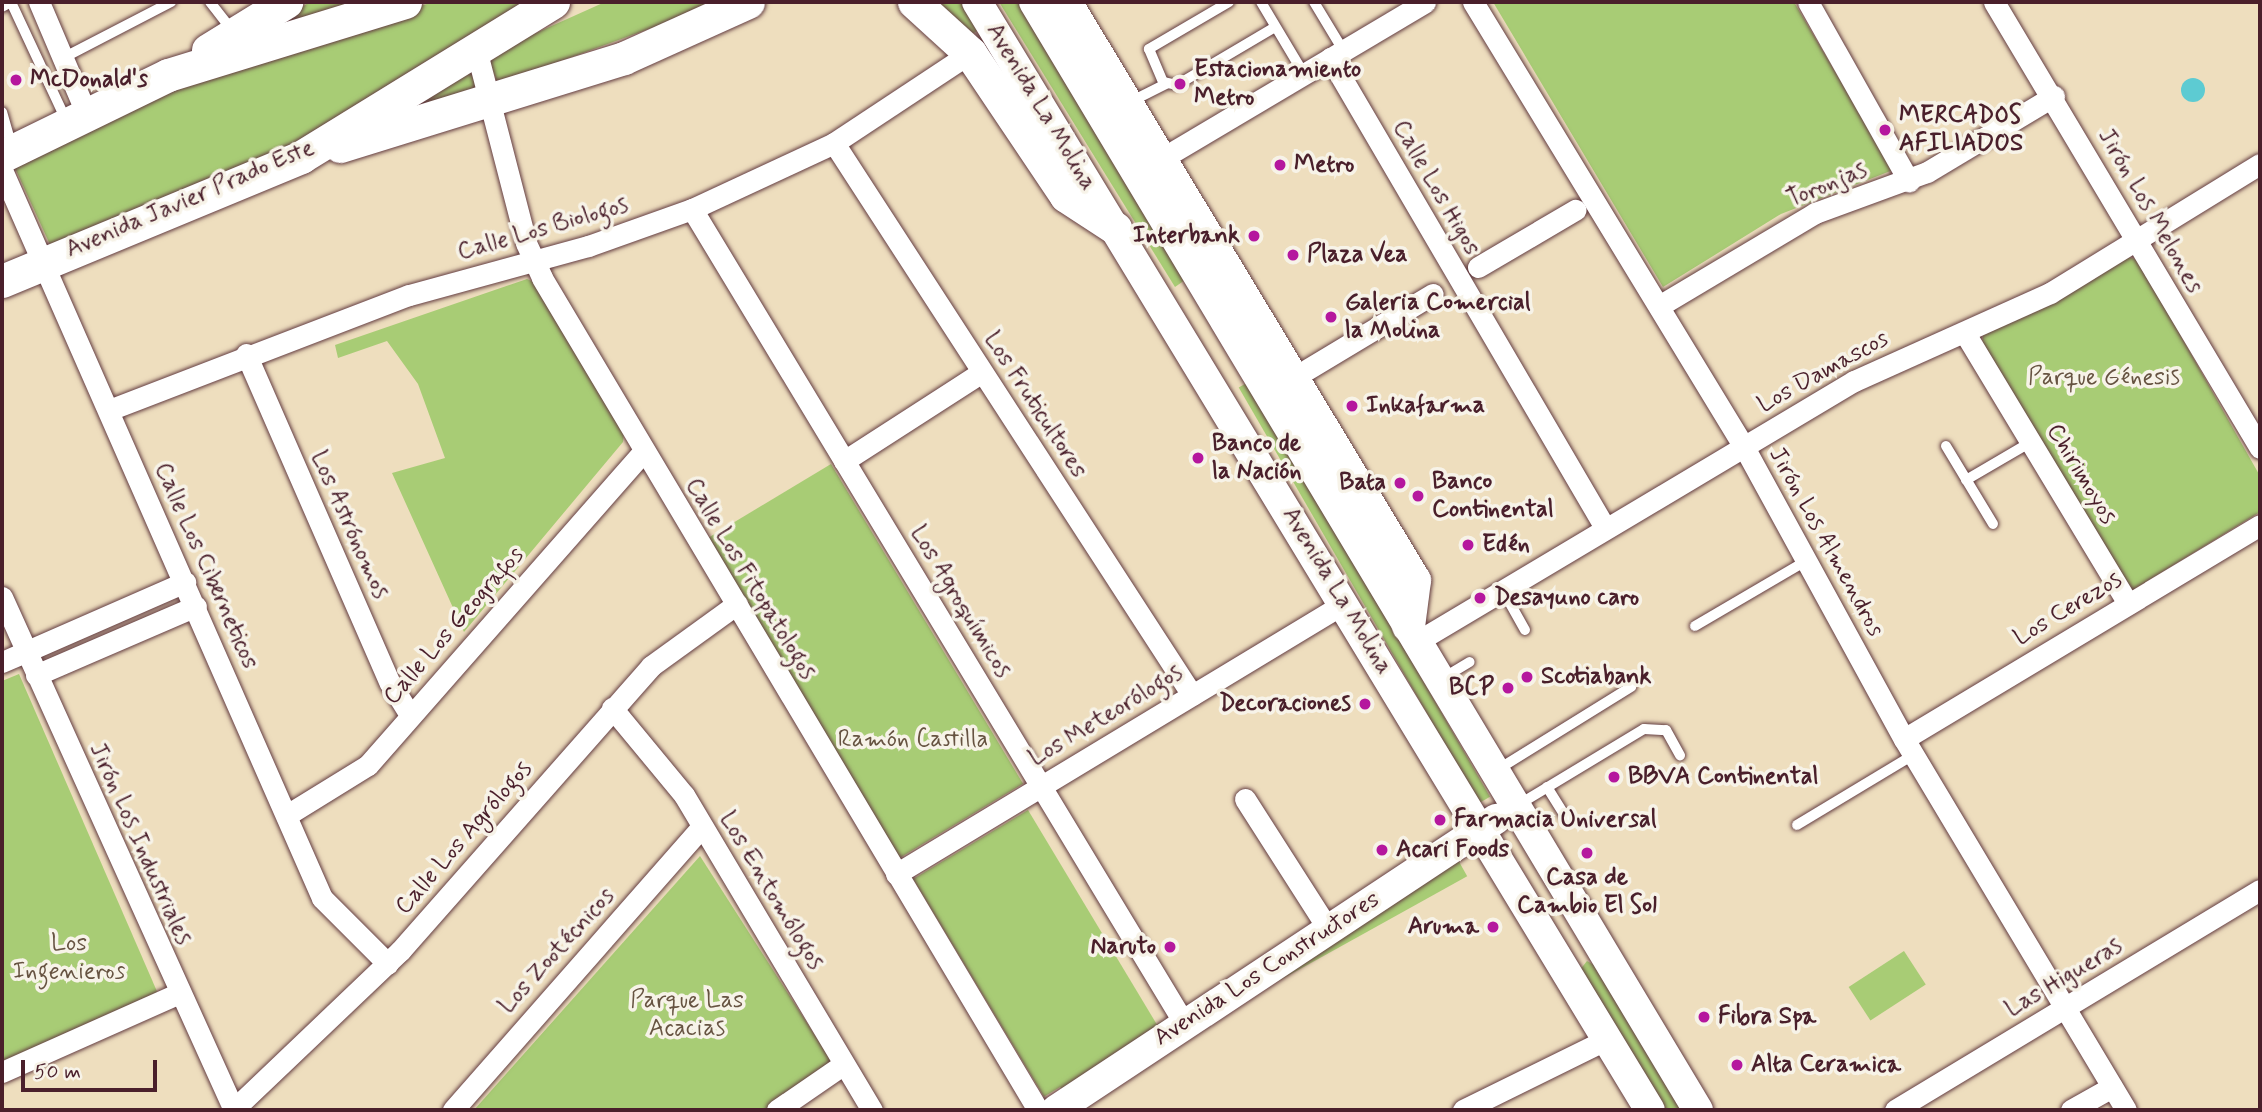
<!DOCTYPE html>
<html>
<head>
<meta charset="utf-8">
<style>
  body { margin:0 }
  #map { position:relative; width:2262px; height:1112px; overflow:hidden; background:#eedebe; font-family:Mynerve,sans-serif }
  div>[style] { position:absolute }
  .green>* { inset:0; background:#a8cc75; transform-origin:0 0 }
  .water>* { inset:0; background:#5dcbd2 }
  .round { border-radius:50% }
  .roads { filter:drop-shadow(0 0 2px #633c41) drop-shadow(0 0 2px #633c41) }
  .lane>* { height:10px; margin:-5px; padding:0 5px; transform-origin:5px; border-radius:5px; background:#fff }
  .street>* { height:21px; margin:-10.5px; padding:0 10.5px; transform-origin:10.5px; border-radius:10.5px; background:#fff }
  .secondary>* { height:30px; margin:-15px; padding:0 15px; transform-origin:15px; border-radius:15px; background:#fff }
  .primary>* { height:33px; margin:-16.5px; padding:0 16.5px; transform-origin:16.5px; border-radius:16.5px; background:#fff }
  .dots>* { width:19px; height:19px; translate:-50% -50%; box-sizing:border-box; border:4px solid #f7f3e8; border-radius:50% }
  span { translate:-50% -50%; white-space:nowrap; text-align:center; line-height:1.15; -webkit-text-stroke:7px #f7f3e8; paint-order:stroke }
  .poi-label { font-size:24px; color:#4a1f2b; font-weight:700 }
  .left { translate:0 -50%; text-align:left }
  .right { translate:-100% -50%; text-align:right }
  .street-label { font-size:24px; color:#4a1f2b }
  .park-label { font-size:24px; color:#665341 }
  .frame { position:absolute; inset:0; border:4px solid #4a1f2b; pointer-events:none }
  .scale { position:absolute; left:21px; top:1060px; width:136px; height:32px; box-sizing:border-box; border:4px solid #4a1f2b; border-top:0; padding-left:9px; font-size:21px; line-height:24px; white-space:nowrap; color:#4a1f2b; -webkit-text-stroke:5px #f7f3e8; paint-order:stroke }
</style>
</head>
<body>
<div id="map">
  <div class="green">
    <div style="clip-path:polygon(310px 2px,384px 2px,246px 41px)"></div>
    <div style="clip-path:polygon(433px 2px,534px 2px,318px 137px,52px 249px,14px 166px,206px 75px)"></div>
    <div style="clip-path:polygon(605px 2px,723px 2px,498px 84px,487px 55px)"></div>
    <div style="clip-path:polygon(928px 2px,968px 2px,980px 29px,969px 36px)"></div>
    <div style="clip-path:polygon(999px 2px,1018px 2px,1185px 280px,1175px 287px)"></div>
    <div style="clip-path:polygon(1493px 2px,1794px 2px,1893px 170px,1781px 214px,1663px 287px)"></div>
    <div style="clip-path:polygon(470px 63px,485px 93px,409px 109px)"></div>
    <div style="clip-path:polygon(2125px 256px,2138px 260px,2260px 476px,2260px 512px,2131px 591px,1982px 346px,1983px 335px,2053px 302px)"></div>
    <div style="clip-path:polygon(527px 279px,538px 284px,624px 433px,623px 442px,464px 632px,392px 473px,445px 458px,418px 384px,387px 341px,338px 358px,335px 345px)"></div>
    <div style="left:1250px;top:381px;width:480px;height:13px;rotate:60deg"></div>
    <div style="left:831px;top:464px;width:373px;height:147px;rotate:59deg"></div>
    <div style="clip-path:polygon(19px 674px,159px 996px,2px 1064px,2px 681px)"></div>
    <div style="left:1028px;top:810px;width:254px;height:134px;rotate:59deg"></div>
    <div style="clip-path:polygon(700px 856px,832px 1062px,764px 1110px,474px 1110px)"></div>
    <div style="left:1457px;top:858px;width:21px;height:458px;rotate:61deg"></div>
    <div style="left:1904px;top:951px;width:40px;height:66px;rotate:57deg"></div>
    <div style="clip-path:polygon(1587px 961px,1594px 965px,1682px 1110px,1663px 1110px,1579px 971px)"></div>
  </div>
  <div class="water">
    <div class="round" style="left:2181px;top:78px;width:24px;height:24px"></div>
  </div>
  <div class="roads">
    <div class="lane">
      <div style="left:210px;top:2px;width:37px;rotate:52deg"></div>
      <div style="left:1229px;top:2px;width:93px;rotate:149.6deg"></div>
      <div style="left:1149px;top:49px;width:36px;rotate:67deg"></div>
      <div style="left:1163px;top:82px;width:14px;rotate:12deg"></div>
      <div style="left:1177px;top:85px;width:114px;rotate:-30.6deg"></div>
      <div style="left:1261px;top:2px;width:84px;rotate:59.2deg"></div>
      <div style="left:1314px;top:2px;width:56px;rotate:58.9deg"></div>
      <div style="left:2px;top:7px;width:10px;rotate:-29deg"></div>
      <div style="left:11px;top:2px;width:132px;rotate:65deg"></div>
      <div style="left:63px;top:58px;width:122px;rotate:-27.4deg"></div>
      <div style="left:1130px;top:102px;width:40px;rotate:-26.6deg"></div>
      <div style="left:2px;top:112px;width:35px;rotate:74deg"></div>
      <div style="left:1946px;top:446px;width:91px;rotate:58.9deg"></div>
      <div style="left:1966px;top:480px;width:75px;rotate:-30.3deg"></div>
      <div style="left:1502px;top:589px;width:47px;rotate:60.7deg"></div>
      <div style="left:1695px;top:626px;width:129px;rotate:-30.4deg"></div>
      <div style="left:1443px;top:678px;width:31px;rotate:-31deg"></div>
      <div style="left:1497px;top:770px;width:158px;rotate:-31.8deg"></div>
      <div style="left:1547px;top:787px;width:38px;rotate:58deg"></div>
      <div style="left:1518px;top:805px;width:147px;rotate:-31.1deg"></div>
      <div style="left:1644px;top:729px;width:22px;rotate:3deg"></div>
      <div style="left:1666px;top:730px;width:29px;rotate:61deg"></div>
      <div style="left:1797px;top:825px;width:135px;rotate:-31.1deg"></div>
    </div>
    <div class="street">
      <div style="left:39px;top:2px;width:123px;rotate:67deg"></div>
      <div style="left:1473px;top:2px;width:521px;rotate:58.66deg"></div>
      <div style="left:1744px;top:447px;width:333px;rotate:61.3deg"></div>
      <div style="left:1904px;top:739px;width:432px;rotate:59.1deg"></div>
      <div style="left:1808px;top:2px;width:206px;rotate:60.6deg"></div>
      <div style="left:1994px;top:2px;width:519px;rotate:59.19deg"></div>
      <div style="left:476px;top:49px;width:200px;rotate:75.5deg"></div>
      <div style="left:526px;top:243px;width:38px;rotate:65deg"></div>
      <div style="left:542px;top:278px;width:969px;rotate:59.2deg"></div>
      <div style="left:1330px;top:58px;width:542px;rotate:59.65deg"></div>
      <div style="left:834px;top:143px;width:658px;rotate:57.03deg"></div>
      <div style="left:1161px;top:159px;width:307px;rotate:-30.7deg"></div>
      <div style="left:2px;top:170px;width:795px;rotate:66.27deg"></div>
      <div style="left:322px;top:898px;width:93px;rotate:45deg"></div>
      <div style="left:692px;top:209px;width:951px;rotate:58.85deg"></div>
      <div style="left:1478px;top:267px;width:113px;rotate:-30.4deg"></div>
      <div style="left:1659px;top:306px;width:182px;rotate:-30.8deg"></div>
      <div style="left:1815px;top:213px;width:119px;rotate:-20.1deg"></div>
      <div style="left:1927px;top:172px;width:148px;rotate:-30.9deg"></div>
      <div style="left:1966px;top:335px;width:314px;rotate:58.9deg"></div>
      <div style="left:246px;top:354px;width:359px;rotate:66.4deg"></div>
      <div style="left:390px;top:683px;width:38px;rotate:58deg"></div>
      <div style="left:1293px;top:378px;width:163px;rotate:-31deg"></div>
      <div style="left:109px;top:410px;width:321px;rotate:-21deg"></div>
      <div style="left:409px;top:295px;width:186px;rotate:-15.3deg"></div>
      <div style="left:588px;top:246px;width:110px;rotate:-19.6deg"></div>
      <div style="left:692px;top:209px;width:157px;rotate:-24.9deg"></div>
      <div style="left:834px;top:143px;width:163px;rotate:-33.5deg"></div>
      <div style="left:844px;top:461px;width:164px;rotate:-32.8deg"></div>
      <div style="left:2px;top:597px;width:563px;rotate:65.67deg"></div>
      <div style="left:1418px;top:641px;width:508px;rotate:-30.81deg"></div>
      <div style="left:1854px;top:381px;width:215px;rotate:-24.2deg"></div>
      <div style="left:2050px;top:293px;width:246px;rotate:-31.6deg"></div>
      <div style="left:2px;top:662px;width:200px;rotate:-23.6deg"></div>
      <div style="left:36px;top:675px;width:174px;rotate:-23.3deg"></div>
      <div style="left:612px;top:708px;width:113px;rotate:50.4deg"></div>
      <div style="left:684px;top:795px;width:367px;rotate:59.2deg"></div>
      <div style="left:1904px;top:739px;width:415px;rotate:-31deg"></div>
      <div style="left:1245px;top:799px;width:154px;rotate:57.4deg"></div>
      <div style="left:287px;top:815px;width:95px;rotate:-31.7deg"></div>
      <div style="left:368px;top:765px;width:417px;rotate:-48.7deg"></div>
      <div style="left:896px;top:874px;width:522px;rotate:-31.13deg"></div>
      <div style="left:2px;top:1072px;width:192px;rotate:-24deg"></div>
      <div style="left:233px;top:1110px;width:231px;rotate:-43.6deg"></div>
      <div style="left:400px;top:951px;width:380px;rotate:-48.6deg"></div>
      <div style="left:651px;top:666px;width:106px;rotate:-35.8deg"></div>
      <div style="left:453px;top:1110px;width:377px;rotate:-48.7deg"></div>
      <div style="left:777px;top:1110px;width:81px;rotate:-34.5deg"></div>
      <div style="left:1463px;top:1110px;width:161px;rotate:-26.2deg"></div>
      <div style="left:1895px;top:1110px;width:426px;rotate:-31.1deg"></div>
      <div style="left:2071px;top:1110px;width:47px;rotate:-29.3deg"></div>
    </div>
    <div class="secondary">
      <div style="left:977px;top:2px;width:1296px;rotate:58.73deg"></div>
      <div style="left:1034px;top:2px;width:1292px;rotate:59.07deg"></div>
      <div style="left:1056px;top:1110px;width:528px;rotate:-33.48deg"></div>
    </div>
    <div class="primary">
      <div style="left:914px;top:2px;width:76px;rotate:42.3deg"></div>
      <div style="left:970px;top:53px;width:172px;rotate:56.1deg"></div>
      <div style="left:1066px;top:196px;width:59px;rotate:33.1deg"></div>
      <div style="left:1065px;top:2px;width:675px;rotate:58.88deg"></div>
      <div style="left:1414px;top:580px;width:46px;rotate:97.4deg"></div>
      <div style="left:208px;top:50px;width:92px;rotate:-31.6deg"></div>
      <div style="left:340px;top:146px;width:297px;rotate:-17.2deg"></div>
      <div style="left:624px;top:58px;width:136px;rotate:-24.3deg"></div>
      <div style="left:2px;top:156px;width:185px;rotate:-26deg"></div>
      <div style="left:168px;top:75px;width:248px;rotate:-17.1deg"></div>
      <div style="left:2px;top:281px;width:324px;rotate:-22.5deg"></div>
      <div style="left:301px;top:157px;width:296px;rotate:-31.6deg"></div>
    </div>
  </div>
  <div class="dots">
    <div style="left:16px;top:80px;background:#b5179e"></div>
    <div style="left:1180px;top:84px;background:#b5179e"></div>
    <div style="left:1885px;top:130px;background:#b5179e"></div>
    <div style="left:1280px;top:165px;background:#b5179e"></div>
    <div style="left:1254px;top:236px;background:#b5179e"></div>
    <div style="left:1293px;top:255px;background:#b5179e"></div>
    <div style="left:1331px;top:317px;background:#b5179e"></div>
    <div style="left:1352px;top:406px;background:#b5179e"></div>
    <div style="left:1198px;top:458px;background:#b5179e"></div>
    <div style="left:1400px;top:483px;background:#b5179e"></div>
    <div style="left:1418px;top:496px;background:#b5179e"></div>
    <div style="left:1468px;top:545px;background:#b5179e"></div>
    <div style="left:1480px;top:598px;background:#b5179e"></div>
    <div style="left:1527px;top:677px;background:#b5179e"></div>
    <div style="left:1508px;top:688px;background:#b5179e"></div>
    <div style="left:1365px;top:704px;background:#b5179e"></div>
    <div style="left:1614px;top:777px;background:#b5179e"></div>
    <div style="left:1440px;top:820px;background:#b5179e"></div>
    <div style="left:1382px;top:850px;background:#b5179e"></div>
    <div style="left:1587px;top:853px;background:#b5179e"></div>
    <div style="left:1493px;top:927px;background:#b5179e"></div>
    <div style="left:1170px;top:947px;background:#b5179e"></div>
    <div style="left:1704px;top:1017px;background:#b5179e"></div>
    <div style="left:1737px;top:1065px;background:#b5179e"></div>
  </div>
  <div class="poi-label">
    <span class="left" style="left:1194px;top:84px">Estacionamiento<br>Metro</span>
    <span class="left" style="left:30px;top:80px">McDonald's</span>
    <span class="left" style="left:1899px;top:130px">MERCADOS<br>AFILIADOS</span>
    <span class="left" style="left:1294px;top:165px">Metro</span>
    <span class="right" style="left:1240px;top:236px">Interbank</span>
    <span class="left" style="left:1307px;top:255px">Plaza Vea</span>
    <span class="left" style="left:1345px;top:317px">Galeria Comercial<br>la Molina</span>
    <span class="left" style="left:1366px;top:406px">Inkafarma</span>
    <span class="left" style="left:1212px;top:458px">Banco de<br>la Nación</span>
    <span class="left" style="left:1432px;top:496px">Banco<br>Continental</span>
    <span class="right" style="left:1386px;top:483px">Bata</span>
    <span class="left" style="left:1482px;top:545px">Edén</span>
    <span class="left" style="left:1494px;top:598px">Desayuno caro</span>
    <span class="left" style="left:1541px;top:677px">Scotiabank</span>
    <span class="right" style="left:1494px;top:688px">BCP</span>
    <span class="right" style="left:1351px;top:704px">Decoraciones</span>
    <span class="left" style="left:1628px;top:777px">BBVA Continental</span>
    <span class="left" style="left:1454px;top:820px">Farmacia Universal</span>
    <span class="left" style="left:1396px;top:850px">Acari Foods</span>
    <span style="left:1587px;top:892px">Casa de<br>Cambio El Sol</span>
    <span class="right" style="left:1479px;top:927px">Aruma</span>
    <span class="right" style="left:1156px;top:947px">Naruto</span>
    <span class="left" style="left:1718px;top:1017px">Fibra Spa</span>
    <span class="left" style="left:1751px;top:1065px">Alta Ceramica</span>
  </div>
  <div class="street-label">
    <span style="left:1041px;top:107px;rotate:59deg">Avenida La Molina</span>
    <span style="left:1827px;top:185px;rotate:-22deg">Toronjas</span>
    <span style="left:1436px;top:188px;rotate:60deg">Calle Los Higos</span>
    <span style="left:190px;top:199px;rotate:-23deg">Avenida Javier Prado Este</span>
    <span style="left:2150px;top:211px;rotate:60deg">Jirón Los Melones</span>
    <span style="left:543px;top:229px;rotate:-16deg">Calle Los Biologos</span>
    <span style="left:1823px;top:372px;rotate:-29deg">Los Damascos</span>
    <span style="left:1035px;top:405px;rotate:57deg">Los Fruticultores</span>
    <span style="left:2081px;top:474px;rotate:59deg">Chirimoyos</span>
    <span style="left:349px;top:525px;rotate:66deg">Los Astrónomos</span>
    <span style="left:1826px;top:542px;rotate:61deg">Jirón Los Almendros</span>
    <span style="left:206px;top:566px;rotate:66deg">Calle Los Ciberneticos</span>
    <span style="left:750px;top:579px;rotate:59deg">Calle Los Fitopatologos</span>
    <span style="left:1337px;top:591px;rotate:59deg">Avenida La Molina</span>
    <span style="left:960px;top:602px;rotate:59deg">Los Agroquímicos</span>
    <span style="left:2068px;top:609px;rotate:-31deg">Los Cerezos</span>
    <span style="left:454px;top:626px;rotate:-49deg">Calle Los Geografos</span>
    <span style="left:1106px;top:716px;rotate:-31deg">Los Meteorólogos</span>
    <span style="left:464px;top:838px;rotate:-49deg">Calle Los Agrólogos</span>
    <span style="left:140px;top:844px;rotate:66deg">Jirón Los Industriales</span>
    <span style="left:771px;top:891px;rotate:59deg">Los Entomólogos</span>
    <span style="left:557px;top:951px;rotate:-48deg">Los Zootécnicos</span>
    <span style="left:1267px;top:969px;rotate:-33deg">Avenida Los Constructores</span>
    <span style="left:2064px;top:978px;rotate:-31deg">Las Higueras</span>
  </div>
  <div class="park-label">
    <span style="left:2104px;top:378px">Parque Génesis</span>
    <span style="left:913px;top:740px">Ramón Castilla</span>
    <span style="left:69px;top:958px">Los<br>Ingenieros</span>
    <span style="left:687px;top:1015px">Parque Las<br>Acacias</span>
  </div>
  <div class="frame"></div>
  <div class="scale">50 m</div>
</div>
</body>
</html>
